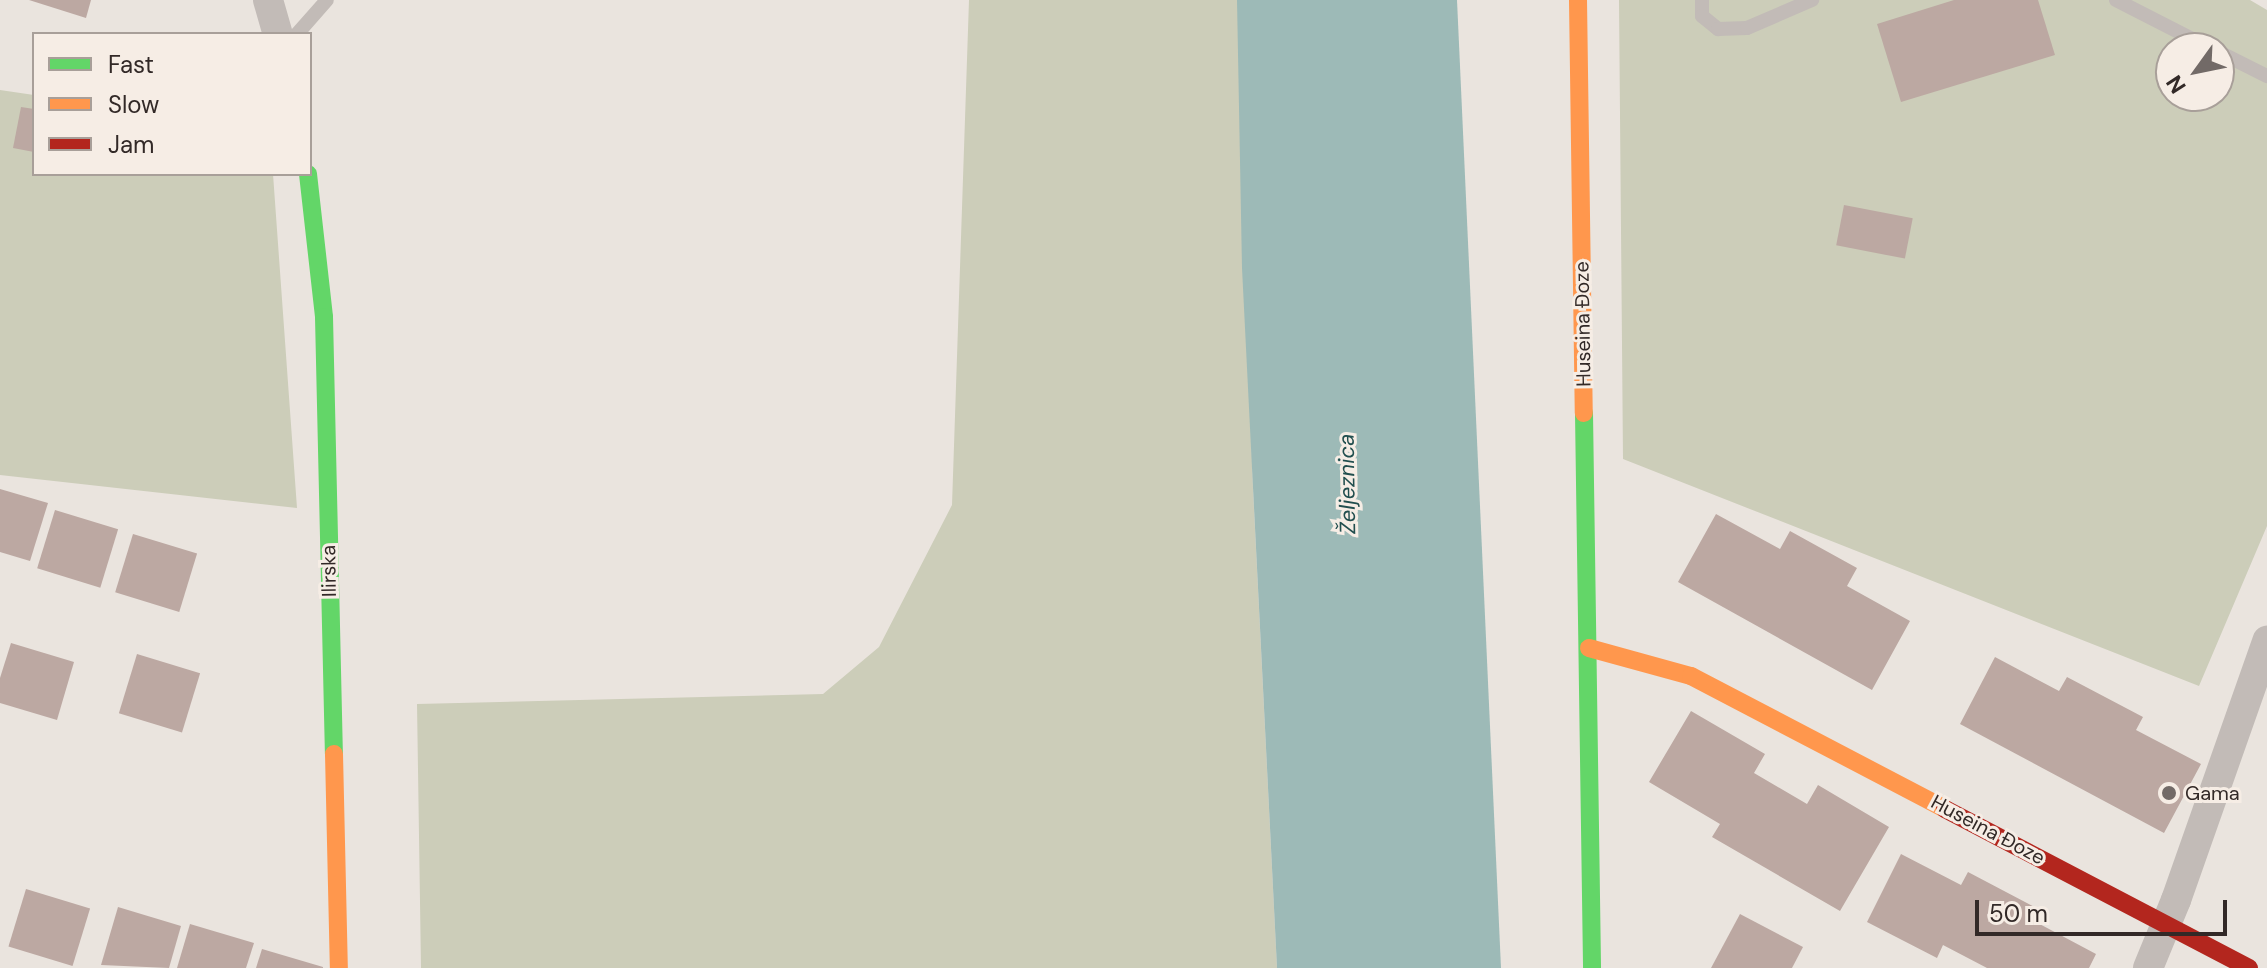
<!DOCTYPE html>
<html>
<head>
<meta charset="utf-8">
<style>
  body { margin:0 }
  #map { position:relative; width:2267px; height:968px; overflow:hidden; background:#eae4de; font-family:"DM Sans",sans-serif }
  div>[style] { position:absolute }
  .green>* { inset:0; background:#cccdb9 }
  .water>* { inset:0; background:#9dbab7 }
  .building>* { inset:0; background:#bca8a2; transform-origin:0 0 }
  .lane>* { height:14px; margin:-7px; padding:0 7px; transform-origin:7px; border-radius:7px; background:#c2bbb7 }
  .street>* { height:30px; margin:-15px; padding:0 15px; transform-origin:15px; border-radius:15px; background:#c2bbb7 }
  .fast>* { height:18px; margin:-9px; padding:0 9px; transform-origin:9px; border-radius:9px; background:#63d668 }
  .slow>* { height:18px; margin:-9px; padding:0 9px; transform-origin:9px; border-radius:9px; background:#ff974d }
  .jam>* { height:18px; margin:-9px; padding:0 9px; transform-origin:9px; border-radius:9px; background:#b3261e }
  .dots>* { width:22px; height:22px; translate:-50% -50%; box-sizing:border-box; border:4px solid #f6ede5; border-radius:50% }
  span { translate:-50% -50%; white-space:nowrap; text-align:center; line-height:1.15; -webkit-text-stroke:6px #f6ede5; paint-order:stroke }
  .street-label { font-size:20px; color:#322927 }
  .poi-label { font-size:20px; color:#322927 }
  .left { translate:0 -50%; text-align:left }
  .water-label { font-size:22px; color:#214e4e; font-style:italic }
  .legend { position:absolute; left:32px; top:32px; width:280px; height:144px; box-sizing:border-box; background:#f6ede5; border:2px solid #a89f99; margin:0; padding:10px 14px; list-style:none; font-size:24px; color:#322927 }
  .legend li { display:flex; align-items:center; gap:16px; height:40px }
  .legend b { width:40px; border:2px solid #a89f99 }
  .north { position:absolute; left:2155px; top:32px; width:80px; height:80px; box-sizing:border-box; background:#f6ede5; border:2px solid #a89f99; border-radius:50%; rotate:237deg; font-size:22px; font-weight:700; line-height:32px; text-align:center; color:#322927 }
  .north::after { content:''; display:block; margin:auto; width:28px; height:36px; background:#726a67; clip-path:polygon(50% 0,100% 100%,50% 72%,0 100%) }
  .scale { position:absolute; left:1975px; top:900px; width:252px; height:36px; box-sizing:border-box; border:4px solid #322927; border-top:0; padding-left:10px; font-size:24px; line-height:28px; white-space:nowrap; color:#322927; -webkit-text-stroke:6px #f6ede5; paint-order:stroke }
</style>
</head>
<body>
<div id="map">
  <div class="green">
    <div style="clip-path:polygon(969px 0,1238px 0,1253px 489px,1277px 968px,421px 968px,417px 704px,823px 694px,879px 647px,952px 505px)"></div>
    <div style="clip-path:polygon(evenodd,1619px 0,2250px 0,2267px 10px,2267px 526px,2199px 686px,1623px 459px,1619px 0,2171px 48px,2219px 48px,2219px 96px,2171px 96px,2171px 48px)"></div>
    <div style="clip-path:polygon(0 90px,34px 95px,34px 174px,273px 174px,297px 508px,0 475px)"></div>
  </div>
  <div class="water">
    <div style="clip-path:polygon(1237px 0,1457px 0,1501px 968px,1277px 968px,1242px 268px)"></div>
  </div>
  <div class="building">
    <div style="clip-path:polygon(29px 0,91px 0,86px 18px)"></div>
    <div style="clip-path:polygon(1954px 0,2038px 0,2055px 55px,1901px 102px,1877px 24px)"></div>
    <div style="clip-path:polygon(21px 107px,34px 109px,34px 152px,13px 148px)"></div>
    <div style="left:1844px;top:205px;width:70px;height:41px;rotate:11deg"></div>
    <div style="clip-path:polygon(0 489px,48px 503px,30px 561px,0 552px)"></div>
    <div style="left:55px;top:510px;width:66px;height:61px;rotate:17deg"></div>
    <div style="clip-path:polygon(1716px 514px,1780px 549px,1790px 531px,1857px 568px,1847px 586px,1910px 621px,1872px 690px,1678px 582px)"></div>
    <div style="left:133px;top:534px;width:67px;height:61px;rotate:17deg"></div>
    <div style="clip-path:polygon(11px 643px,74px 662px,57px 720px,0 703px,0 678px)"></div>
    <div style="left:137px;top:654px;width:66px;height:62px;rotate:17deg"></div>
    <div style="clip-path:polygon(1995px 657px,2059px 691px,2067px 677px,2143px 717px,2136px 730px,2201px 764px,2164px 833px,1960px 724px)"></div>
    <div style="clip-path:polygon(1691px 711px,1765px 754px,1754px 773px,1807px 804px,1818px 785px,1889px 827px,1840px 911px,1712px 837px,1720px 824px,1649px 782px)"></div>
    <div style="clip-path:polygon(1901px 854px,1961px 885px,1968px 872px,2040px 910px,2034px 921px,2096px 954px,2089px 968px,1987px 968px,1943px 945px,1937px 958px,1867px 922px)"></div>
    <div style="left:26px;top:889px;width:67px;height:60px;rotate:17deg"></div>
    <div style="clip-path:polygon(118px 907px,181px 926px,169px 968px,101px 965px)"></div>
    <div style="clip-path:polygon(1740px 914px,1803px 947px,1792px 968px,1711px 968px)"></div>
    <div style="clip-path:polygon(190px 924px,254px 943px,246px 968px,177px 968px)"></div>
    <div style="clip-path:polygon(262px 949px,323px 967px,323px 968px,256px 968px)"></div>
  </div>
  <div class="lane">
    <div style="left:1702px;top:0;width:16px;rotate:90deg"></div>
    <div style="left:1702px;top:16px;width:21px;rotate:39deg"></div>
    <div style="left:1718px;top:29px;width:29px;rotate:-2deg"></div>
    <div style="left:1747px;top:28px;width:71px;rotate:-23.3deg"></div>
    <div style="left:2116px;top:0;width:106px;rotate:27.1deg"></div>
    <div style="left:297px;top:34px;width:45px;rotate:-48.6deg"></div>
    <div style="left:2219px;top:52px;width:54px;rotate:26.6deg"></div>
  </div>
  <div class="street">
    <div style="left:268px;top:0;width:35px;rotate:74deg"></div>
    <div style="left:2148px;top:968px;width:74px;rotate:-67.6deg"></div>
    <div style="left:2176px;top:900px;width:275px;rotate:-70.6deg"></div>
  </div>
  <div class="fast">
    <div style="left:308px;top:174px;width:144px;rotate:83.6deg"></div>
    <div style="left:324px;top:317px;width:437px;rotate:88.7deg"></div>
    <div style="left:1584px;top:413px;width:555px;rotate:89.17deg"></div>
  </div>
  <div class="slow">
    <div style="left:1578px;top:0;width:413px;rotate:89.2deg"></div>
    <div style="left:1589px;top:648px;width:106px;rotate:15.4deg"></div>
    <div style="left:1691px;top:676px;width:287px;rotate:27.6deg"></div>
    <div style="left:334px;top:754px;width:214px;rotate:88.7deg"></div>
  </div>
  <div class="jam">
    <div style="left:1945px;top:809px;width:343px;rotate:27.6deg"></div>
  </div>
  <div class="dots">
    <div style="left:2169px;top:793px;background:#726a67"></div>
  </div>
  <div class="street-label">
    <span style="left:1583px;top:324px;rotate:-91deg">Huseina Đoze</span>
    <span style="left:329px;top:571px;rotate:-91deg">Ilirska</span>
    <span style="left:1988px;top:830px;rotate:28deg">Huseina Đoze</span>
  </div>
  <div class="poi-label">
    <span class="left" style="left:2185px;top:793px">Gama</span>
  </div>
  <div class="water-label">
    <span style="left:1347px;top:484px;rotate:-91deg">Željeznica</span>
  </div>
  <ul class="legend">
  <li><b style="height:10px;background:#63d668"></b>Fast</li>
  <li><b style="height:10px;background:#ff974d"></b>Slow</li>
  <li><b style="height:10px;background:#b3261e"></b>Jam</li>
  </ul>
  <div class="north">N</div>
  <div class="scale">50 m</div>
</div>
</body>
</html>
